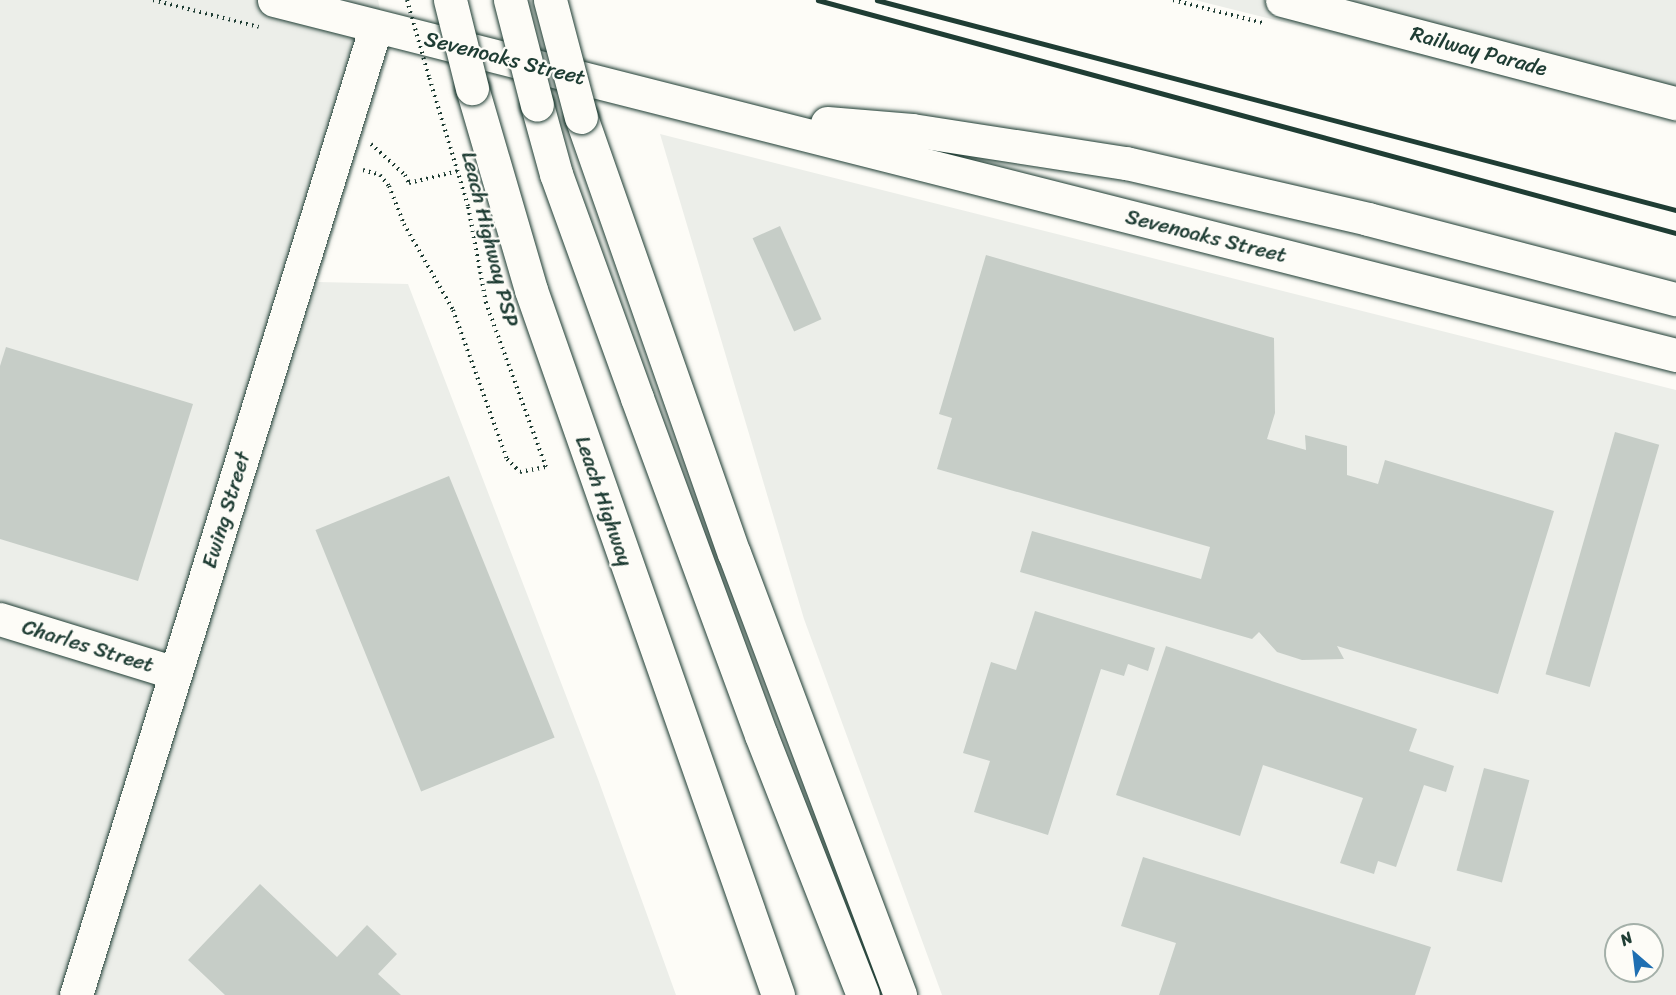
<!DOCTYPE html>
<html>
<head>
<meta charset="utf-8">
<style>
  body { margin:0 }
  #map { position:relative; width:1676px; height:995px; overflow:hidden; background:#fdfcf7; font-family:Sriracha,sans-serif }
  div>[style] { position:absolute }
  .built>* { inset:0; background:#eceee9 }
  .building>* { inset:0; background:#c6cdc7; transform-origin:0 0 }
  .path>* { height:4px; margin-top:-2px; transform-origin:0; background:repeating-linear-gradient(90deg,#1f3d34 0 1.5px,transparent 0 6px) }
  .roads { filter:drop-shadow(0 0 2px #1f3d34) drop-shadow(0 0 2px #1f3d34) }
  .minor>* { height:33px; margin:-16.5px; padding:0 16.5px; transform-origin:16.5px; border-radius:16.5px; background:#fdfcf7 }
  .major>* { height:33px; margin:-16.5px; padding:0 16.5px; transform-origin:16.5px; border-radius:16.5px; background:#fdfcf7 }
  .highway>* { height:33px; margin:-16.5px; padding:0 16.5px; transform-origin:16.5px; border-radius:16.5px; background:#fdfcf7 }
  .rail>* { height:4.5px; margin:-2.25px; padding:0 2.25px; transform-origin:2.25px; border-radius:2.25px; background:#1f3d34 }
  .path-bridge>* { height:4px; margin-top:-2px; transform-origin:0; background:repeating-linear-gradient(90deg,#1f3d34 0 1.5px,transparent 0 6px) }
  .bridges { filter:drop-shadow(0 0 2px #1f3d34) drop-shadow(0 0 2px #1f3d34) }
  .highway-bridge>* { height:33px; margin:-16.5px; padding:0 16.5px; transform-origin:16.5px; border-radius:16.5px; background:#fdfcf7 }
  span { translate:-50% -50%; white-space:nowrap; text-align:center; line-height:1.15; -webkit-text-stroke:4.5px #fdfcf7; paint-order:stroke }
  .street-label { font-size:21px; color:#1f3d34 }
  .north { position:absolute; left:1604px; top:923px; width:60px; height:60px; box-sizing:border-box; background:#fdfcf7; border:2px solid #a4b0a9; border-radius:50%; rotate:332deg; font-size:16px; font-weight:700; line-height:24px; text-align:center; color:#1f3d34 }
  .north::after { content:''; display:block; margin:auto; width:21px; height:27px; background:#1f6fb2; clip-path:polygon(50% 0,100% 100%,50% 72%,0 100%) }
</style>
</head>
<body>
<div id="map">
  <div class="built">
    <div style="clip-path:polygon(0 0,378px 0,389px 54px,318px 282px,408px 284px,598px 779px,676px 995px,0 995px)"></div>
    <div style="clip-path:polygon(1195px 0,1676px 0,1676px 120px)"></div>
    <div style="clip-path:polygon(evenodd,660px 134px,1676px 390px,1676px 995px,942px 995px,804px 619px,660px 134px,1616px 935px,1652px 935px,1652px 971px,1616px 971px,1616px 935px)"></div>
  </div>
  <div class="building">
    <div style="left:780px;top:226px;width:102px;height:30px;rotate:66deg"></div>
    <div style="clip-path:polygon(986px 255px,1274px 338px,1275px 413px,1267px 439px,1306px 450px,1305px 435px,1347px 446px,1347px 475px,1378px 484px,1385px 460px,1554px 511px,1498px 694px,1337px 646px,1344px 659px,1302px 660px,1277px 652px,1259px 632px,1252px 639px,1020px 572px,1032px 531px,1201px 579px,1210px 547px,937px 469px,952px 418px,939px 414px)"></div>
    <div style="clip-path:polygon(6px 347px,193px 404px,138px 581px,0 539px,0 366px)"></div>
    <div style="left:1615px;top:432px;width:46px;height:252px;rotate:16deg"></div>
    <div style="left:449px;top:476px;width:282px;height:144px;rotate:68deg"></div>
    <div style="clip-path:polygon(1035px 611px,1155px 648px,1148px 671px,1128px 664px,1124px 676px,1101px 669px,1048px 835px,974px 812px,990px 761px,963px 753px,991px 662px,1016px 670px)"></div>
    <div style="clip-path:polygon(1166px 646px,1417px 729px,1409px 751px,1454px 766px,1446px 792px,1424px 785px,1396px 867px,1378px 861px,1374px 874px,1340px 863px,1363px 798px,1263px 765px,1240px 836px,1116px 795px)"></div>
    <div style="left:1484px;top:768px;width:47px;height:106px;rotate:15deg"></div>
    <div style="clip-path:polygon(1143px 857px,1431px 947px,1415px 995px,1159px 995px,1176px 943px,1121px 926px)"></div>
    <div style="clip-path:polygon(260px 884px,337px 957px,367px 925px,397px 954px,378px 974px,401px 995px,225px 995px,188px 960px)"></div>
  </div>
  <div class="path">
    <div style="left:153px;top:0;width:109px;rotate:14.3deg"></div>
    <div style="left:1173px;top:0;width:93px;rotate:14.3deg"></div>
    <div style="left:371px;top:144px;width:46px;rotate:42.4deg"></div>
    <div style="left:405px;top:175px;width:9px;rotate:63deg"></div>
    <div style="left:409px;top:183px;width:50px;rotate:-13.8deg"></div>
    <div style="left:363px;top:170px;width:18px;rotate:16deg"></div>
    <div style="left:380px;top:175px;width:14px;rotate:51deg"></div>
    <div style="left:389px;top:186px;width:41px;rotate:68.5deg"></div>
    <div style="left:404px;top:224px;width:99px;rotate:60.3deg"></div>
    <div style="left:453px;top:310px;width:158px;rotate:70.1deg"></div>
    <div style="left:507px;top:459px;width:18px;rotate:45deg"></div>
    <div style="left:520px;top:472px;width:26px;rotate:-11deg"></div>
    <div style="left:546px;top:467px;width:175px;rotate:-110.1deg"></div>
    <div style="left:486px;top:303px;width:99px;rotate:-100.5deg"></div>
    <div style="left:468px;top:206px;width:135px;rotate:-106.8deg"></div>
  </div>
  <div class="roads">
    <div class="minor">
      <div style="left:1282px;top:0;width:407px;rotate:14.7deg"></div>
      <div style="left:0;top:619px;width:183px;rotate:17.1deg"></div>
      <div style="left:76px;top:995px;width:1014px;rotate:-72.8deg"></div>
    </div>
    <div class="major">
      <div style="left:274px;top:0;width:1446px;rotate:14.21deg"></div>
      <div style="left:827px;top:123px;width:85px;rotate:4.7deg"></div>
      <div style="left:912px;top:130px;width:217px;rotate:8.8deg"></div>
      <div style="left:1126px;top:163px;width:248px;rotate:13deg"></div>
      <div style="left:1368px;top:219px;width:318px;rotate:14.6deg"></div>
    </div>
    <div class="highway">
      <div style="left:472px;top:88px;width:210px;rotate:73.7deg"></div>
      <div style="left:531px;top:290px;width:747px;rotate:70.69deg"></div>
      <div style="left:537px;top:105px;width:72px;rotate:74.6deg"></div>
      <div style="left:556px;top:174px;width:238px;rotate:70.1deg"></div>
      <div style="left:637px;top:398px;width:359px;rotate:69.8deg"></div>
      <div style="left:761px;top:735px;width:279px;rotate:68.6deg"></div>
      <div style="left:581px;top:117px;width:462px;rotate:70.7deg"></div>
      <div style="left:734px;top:553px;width:472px;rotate:69.4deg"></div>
    </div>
  </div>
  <div class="rail">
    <div style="left:818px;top:0;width:889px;rotate:15.19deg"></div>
    <div style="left:877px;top:0;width:826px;rotate:14.73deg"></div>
  </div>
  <div class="path-bridge">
    <div style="left:407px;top:0;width:80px;rotate:74.1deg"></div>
  </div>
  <div class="bridges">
    <div class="highway-bridge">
      <div style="left:450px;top:0;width:91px;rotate:76deg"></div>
      <div style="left:510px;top:0;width:108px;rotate:75.6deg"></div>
      <div style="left:550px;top:0;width:121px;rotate:75.2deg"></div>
    </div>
  </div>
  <div class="street-label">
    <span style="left:1479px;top:51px;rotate:15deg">Railway Parade</span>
    <span style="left:505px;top:58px;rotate:14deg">Sevenoaks Street</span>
    <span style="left:1206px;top:236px;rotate:14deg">Sevenoaks Street</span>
    <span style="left:490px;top:239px;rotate:76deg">Leach Highway PSP</span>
    <span style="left:604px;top:501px;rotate:71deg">Leach Highway</span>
    <span style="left:226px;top:510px;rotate:-73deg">Ewing Street</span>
    <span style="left:88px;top:646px;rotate:17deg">Charles Street</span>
  </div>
  <div class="north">N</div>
</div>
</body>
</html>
